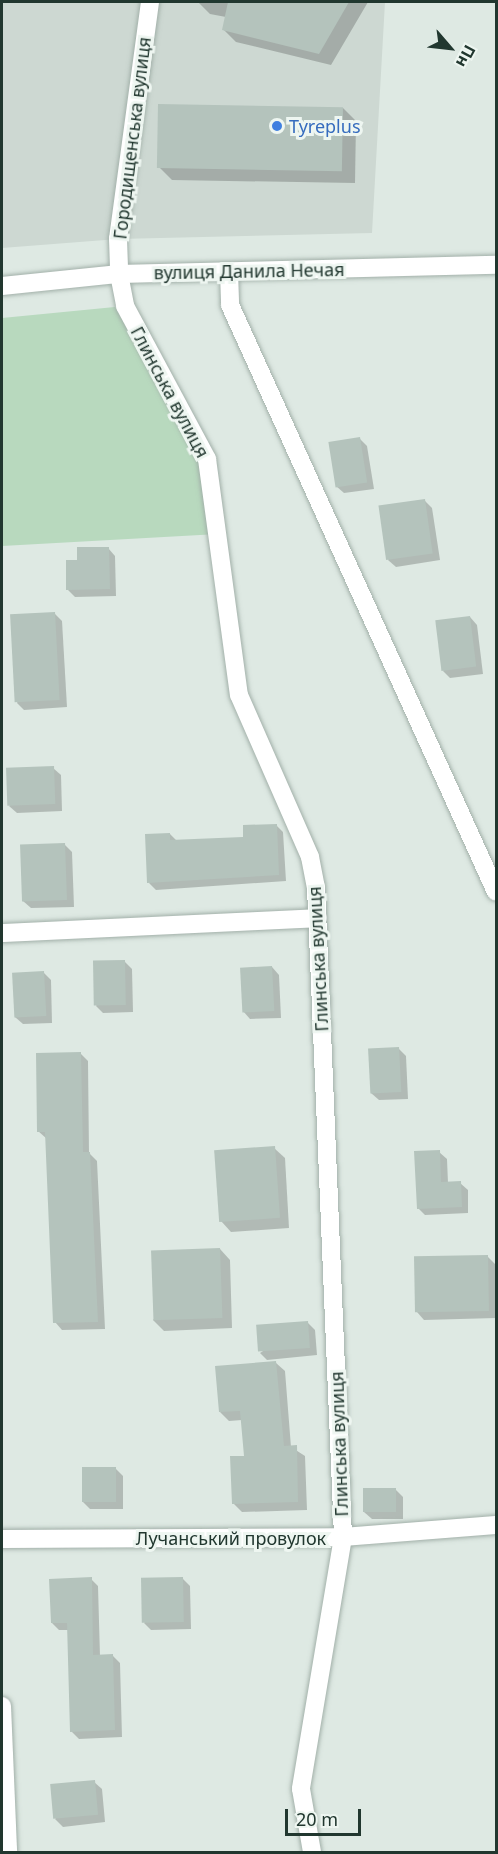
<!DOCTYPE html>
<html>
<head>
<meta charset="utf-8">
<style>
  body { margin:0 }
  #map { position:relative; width:498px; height:1854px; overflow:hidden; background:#dee9e3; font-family:"Noto Sans",sans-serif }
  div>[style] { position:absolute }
  .built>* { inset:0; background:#cdd8d2 }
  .green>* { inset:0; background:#b8d9be }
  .shadow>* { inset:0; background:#0003 }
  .building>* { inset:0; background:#b4c3bc; transform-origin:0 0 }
  .roads { filter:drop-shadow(0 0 2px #a2b0a9) drop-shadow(0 0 2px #a2b0a9) }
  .street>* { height:18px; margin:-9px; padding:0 9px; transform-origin:9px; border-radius:9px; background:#fff }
  .secondary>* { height:18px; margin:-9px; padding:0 9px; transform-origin:9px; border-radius:9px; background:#fff }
  .dots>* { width:16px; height:16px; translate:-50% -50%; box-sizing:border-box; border:3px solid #eef6f1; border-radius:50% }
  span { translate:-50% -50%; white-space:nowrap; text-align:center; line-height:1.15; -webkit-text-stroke:6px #eef6f1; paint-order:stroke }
  .shop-label { font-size:18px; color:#366cbe }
  .left { translate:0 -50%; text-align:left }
  .street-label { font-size:18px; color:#21372f }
  .frame { position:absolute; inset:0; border:3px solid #21372f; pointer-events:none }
  .north { position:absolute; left:420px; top:18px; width:60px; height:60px; -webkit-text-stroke:4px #eef6f1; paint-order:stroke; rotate:118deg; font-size:16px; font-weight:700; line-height:24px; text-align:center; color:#21372f }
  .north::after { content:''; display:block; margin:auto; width:21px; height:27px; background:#21372f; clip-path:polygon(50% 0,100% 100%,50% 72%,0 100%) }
  .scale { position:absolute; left:285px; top:1809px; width:76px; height:27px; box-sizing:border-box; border:3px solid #21372f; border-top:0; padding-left:8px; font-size:18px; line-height:21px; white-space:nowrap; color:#21372f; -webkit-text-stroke:4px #eef6f1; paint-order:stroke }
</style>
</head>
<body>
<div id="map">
  <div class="built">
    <div style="clip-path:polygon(2px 2px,385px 2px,372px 233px,118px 239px,2px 248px)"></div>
  </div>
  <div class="green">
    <div style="clip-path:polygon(125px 306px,198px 437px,218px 534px,2px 546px,2px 318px)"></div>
  </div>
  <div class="shadow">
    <div style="clip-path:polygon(198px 2px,368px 2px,331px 65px,236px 42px,224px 30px,226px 17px,210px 14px)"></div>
    <div style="clip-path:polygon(343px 108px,356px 121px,355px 183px,172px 180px,159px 167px)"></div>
    <div style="clip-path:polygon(360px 439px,367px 446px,374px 489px,344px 493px,336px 486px)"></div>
    <div style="clip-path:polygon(425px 501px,432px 508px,440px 560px,396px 567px,388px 560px)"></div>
    <div style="clip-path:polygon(108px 548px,115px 556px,116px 596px,75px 597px,68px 590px)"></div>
    <div style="clip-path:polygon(55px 614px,62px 621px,67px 707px,24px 710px,17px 703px)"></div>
    <div style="clip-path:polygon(470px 617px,477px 625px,483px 674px,450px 678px,443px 671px)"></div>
    <div style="clip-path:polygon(53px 768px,61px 775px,62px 811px,17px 813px,9px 806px)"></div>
    <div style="clip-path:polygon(276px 825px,283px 832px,286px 881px,156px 890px,149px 883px,170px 834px,177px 841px,245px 838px)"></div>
    <div style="clip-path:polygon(65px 845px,72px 852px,74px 907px,31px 908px,23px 901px)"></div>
    <div style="clip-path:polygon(125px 962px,132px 969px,133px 1012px,103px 1013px,96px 1006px)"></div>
    <div style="clip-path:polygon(272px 967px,279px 975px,281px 1018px,250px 1019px,243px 1011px)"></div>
    <div style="clip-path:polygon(44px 973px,51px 980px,52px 1023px,23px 1024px,15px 1017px)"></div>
    <div style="clip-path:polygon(399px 1049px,406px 1056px,408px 1099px,379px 1100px,371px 1093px)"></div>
    <div style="clip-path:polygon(80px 1053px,88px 1061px,89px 1153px,97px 1161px,105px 1329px,62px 1330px,55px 1322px,47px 1139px,38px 1131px)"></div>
    <div style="clip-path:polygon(274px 1148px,285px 1158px,289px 1228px,231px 1232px,221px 1221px)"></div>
    <div style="clip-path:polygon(439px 1152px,447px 1159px,448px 1183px,460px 1183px,468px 1190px,468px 1213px,425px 1215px,418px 1208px)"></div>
    <div style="clip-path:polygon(220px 1249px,230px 1260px,232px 1328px,164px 1331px,153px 1320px)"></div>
    <div style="clip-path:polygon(487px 1256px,495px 1264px,496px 1318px,424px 1320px,417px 1312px)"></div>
    <div style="clip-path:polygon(307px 1322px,315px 1330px,317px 1355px,267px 1360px,260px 1353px)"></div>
    <div style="clip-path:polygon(276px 1363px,285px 1371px,291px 1447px,305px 1456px,307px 1510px,242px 1512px,233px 1503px,245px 1457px,242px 1420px,229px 1421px,220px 1412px)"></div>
    <div style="clip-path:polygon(116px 1469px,123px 1476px,123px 1509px,90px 1509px,82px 1501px)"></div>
    <div style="clip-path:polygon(396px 1490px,403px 1497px,403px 1519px,372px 1519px,364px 1512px)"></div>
    <div style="clip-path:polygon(91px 1579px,98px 1586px,100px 1656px,113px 1656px,120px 1663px,122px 1737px,79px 1739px,71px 1731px,68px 1630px,59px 1630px,52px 1623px)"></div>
    <div style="clip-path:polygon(183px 1579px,190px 1586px,191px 1629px,151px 1630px,144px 1623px)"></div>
    <div style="clip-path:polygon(94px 1782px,102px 1789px,105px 1822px,63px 1827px,55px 1819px)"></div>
  </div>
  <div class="building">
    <div style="clip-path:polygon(228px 2px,349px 2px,319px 54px,222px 30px)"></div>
    <div style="left:158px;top:104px;width:185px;height:64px;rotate:1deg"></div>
    <div style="left:360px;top:437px;width:46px;height:32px;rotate:81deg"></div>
    <div style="left:425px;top:499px;width:55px;height:47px;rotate:82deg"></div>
    <div style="clip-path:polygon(77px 547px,109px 547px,110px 589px,66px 590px,66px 560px,77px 560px)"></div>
    <div style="left:55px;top:612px;width:88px;height:45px;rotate:87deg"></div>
    <div style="left:470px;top:616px;width:51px;height:35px;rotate:83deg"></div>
    <div style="left:54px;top:766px;width:38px;height:48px;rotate:88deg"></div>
    <div style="clip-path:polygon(277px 824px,279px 875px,147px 883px,145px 834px,170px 833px,170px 840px,243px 837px,243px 825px)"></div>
    <div style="left:65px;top:843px;width:57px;height:45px;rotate:88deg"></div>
    <div style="left:125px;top:960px;width:45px;height:32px;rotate:89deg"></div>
    <div style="left:272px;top:966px;width:45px;height:32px;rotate:87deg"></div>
    <div style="left:44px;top:971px;width:45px;height:32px;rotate:87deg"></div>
    <div style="left:399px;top:1047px;width:45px;height:31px;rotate:87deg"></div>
    <div style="clip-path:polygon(81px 1052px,83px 1152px,90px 1152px,98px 1322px,53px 1323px,45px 1132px,37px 1132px,36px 1053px)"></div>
    <div style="left:275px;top:1146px;width:72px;height:61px;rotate:86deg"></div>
    <div style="clip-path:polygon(440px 1150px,441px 1182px,461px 1181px,462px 1207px,417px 1209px,414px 1151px)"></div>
    <div style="left:220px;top:1248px;width:70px;height:69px;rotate:88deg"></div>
    <div style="left:488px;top:1255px;width:56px;height:74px;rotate:89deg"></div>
    <div style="left:308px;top:1321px;width:27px;height:52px;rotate:86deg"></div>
    <div style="clip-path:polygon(276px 1361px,284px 1446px,297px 1445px,298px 1502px,232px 1504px,230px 1456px,244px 1456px,240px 1411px,219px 1412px,215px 1366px)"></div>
    <div style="left:82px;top:1467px;width:34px;height:35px"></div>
    <div style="left:363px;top:1488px;width:33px;height:24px"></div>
    <div style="clip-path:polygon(92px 1577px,93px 1655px,113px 1654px,115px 1730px,70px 1732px,67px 1623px,51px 1623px,49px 1579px)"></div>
    <div style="left:183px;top:1577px;width:45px;height:42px;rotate:89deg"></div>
    <div style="left:95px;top:1780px;width:35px;height:45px;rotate:85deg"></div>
  </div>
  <div class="roads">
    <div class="street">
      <div style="left:150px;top:2px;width:239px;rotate:97.7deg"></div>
      <div style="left:118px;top:239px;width:35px;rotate:88deg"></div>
      <div style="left:119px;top:274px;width:33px;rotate:79deg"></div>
      <div style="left:125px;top:306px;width:174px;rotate:61.8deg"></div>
      <div style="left:207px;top:459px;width:238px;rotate:82.3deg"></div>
      <div style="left:239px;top:695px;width:177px;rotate:66.3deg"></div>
      <div style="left:310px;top:857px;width:31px;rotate:79deg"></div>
      <div style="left:316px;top:887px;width:651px;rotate:87.62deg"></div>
      <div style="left:343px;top:1537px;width:255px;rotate:99.5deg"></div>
      <div style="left:301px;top:1789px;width:64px;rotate:80.1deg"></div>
      <div style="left:229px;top:272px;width:33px;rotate:88deg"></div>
      <div style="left:230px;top:305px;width:644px;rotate:65.62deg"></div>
      <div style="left:2px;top:933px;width:316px;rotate:-2.7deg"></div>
      <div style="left:2px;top:1539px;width:341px;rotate:-0.3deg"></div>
      <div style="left:343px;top:1537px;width:153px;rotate:-4.5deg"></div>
      <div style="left:2px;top:1706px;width:146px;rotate:87.6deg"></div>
    </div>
    <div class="secondary">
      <div style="left:2px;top:286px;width:118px;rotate:-5.9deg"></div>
      <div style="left:119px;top:274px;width:377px;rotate:-1.4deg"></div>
    </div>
  </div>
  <div class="dots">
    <div style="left:277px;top:126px;background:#3f7fe0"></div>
  </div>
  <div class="shop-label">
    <span class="left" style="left:289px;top:126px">Tyreplus</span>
  </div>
  <div class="street-label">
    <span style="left:132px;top:138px;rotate:-83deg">Городищенська вулиця</span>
    <span style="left:249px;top:271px;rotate:-1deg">вулиця Данила Нечая</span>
    <span style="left:170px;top:392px;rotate:62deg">Глинська вулиця</span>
    <span style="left:318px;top:959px;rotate:-93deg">Глинська вулиця</span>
    <span style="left:339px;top:1444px;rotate:-92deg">Глинська вулиця</span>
    <span style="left:231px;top:1538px">Лучанський провулок</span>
  </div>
  <div class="frame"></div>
  <div class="north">Пн</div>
  <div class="scale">20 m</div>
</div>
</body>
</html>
